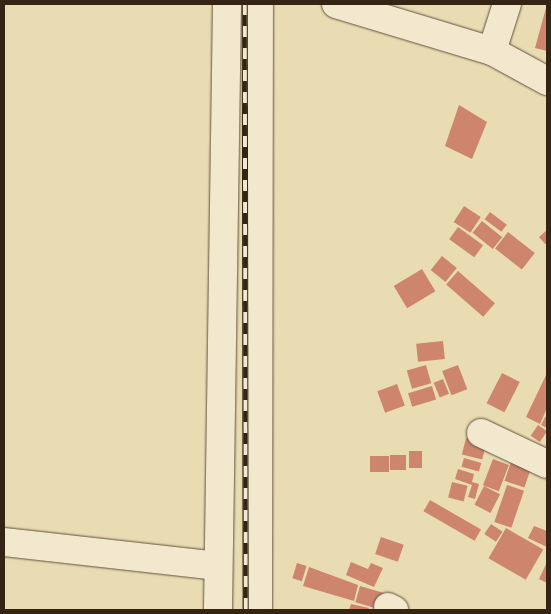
<!DOCTYPE html>
<html>
<head>
<meta charset="utf-8">
<style>
  body { margin:0 }
  #map { position:relative; width:551px; height:614px; overflow:hidden; background:#e9dcb3; font-family:"IM FELL French Canon",serif }
  div>[style] { position:absolute }
  .building>* { inset:0; background:#cd856e; transform-origin:0 0 }
  .roads { filter:drop-shadow(0 0 1px #62513b) drop-shadow(0 0 1px #62513b) }
  .street>* { height:28px; margin:-14px; padding:0 14px; transform-origin:14px; border-radius:14px; background:#f1e8ce }
  .rail>* { height:5.5px; margin-top:-2.75px; transform-origin:0; background:repeating-linear-gradient(90deg,#f1e8ce 0 11px,#352313 0 22px); box-sizing:border-box; border-block:1px solid #352313 }
  span { translate:-50% -50%; white-space:nowrap; text-align:center; line-height:1.15; -webkit-text-stroke:4px #f1e8ce; paint-order:stroke }
  .frame { position:absolute; inset:0; border:5px solid #352313; pointer-events:none }
</style>
</head>
<body>
<div id="map">
  <div class="building">
    <div style="clip-path:polygon(547px 4px,547px 51px,535px 48px)"></div>
    <div style="clip-path:polygon(459px 105px,487px 122px,472px 159px,445px 146px)"></div>
    <div style="left:464px;top:206px;width:20px;height:19px;rotate:33deg"></div>
    <div style="left:490px;top:212px;width:21px;height:9px;rotate:37deg"></div>
    <div style="left:482px;top:221px;width:26px;height:15px;rotate:39deg"></div>
    <div style="left:458px;top:227px;width:31px;height:15px;rotate:36deg"></div>
    <div style="clip-path:polygon(547px 230px,547px 243px,545px 244px,539px 237px)"></div>
    <div style="left:508px;top:232px;width:34px;height:21px;rotate:38deg"></div>
    <div style="left:442px;top:256px;width:19px;height:18px;rotate:39deg"></div>
    <div style="left:422px;top:269px;width:26px;height:33px;rotate:59deg"></div>
    <div style="left:458px;top:271px;width:49px;height:18px;rotate:41deg"></div>
    <div style="left:443px;top:341px;width:18px;height:27px;rotate:84deg"></div>
    <div style="left:426px;top:365px;width:19px;height:20px;rotate:74deg"></div>
    <div style="left:458px;top:365px;width:26px;height:17px;rotate:69deg"></div>
    <div style="left:502px;top:373px;width:20px;height:34px;rotate:27deg"></div>
    <div style="clip-path:polygon(547px 373px,547px 408px,540px 424px,526px 417px)"></div>
    <div style="left:443px;top:379px;width:16px;height:10px;rotate:68deg"></div>
    <div style="left:397px;top:384px;width:23px;height:21px;rotate:70deg"></div>
    <div style="left:432px;top:386px;width:14px;height:25px;rotate:73deg"></div>
    <div style="clip-path:polygon(545px 417px,547px 418px,547px 428px,541px 425px)"></div>
    <div style="left:538px;top:425px;width:11px;height:13px;rotate:34deg"></div>
    <div style="left:466px;top:438px;width:21px;height:17px;rotate:14deg"></div>
    <div style="left:409px;top:451px;width:13px;height:17px"></div>
    <div style="left:406px;top:455px;width:15px;height:16px;rotate:90deg"></div>
    <div style="left:370px;top:456px;width:19px;height:16px"></div>
    <div style="left:464px;top:458px;width:18px;height:9px;rotate:16deg"></div>
    <div style="left:493px;top:459px;width:17px;height:28px;rotate:21deg"></div>
    <div style="left:512px;top:459px;width:21px;height:23px;rotate:19deg"></div>
    <div style="clip-path:polygon(458px 469px,474px 474px,472px 482px,479px 484px,475px 499px,468px 497px,472px 485px,455px 479px)"></div>
    <div style="left:452px;top:482px;width:16px;height:16px;rotate:14deg"></div>
    <div style="left:507px;top:485px;width:18px;height:39px;rotate:19deg"></div>
    <div style="left:484px;top:486px;width:18px;height:21px;rotate:27deg"></div>
    <div style="left:430px;top:500px;width:59px;height:13px;rotate:30deg"></div>
    <div style="left:491px;top:524px;width:14px;height:12px;rotate:34deg"></div>
    <div style="clip-path:polygon(534px 526px,547px 531px,547px 547px,528px 538px)"></div>
    <div style="left:506px;top:528px;width:43px;height:35px;rotate:30deg"></div>
    <div style="left:381px;top:537px;width:24px;height:18px;rotate:19deg"></div>
    <div style="clip-path:polygon(351px 562px,368px 569px,371px 563px,383px 568px,374px 587px,346px 575px)"></div>
    <div style="clip-path:polygon(547px 562px,547px 583px,539px 579px)"></div>
    <div style="left:297px;top:563px;width:10px;height:16px;rotate:17deg"></div>
    <div style="clip-path:polygon(309px 567px,358px 585px,354px 601px,303px 586px)"></div>
    <div style="left:360px;top:586px;width:25px;height:17px;rotate:16deg"></div>
    <div style="clip-path:polygon(351px 604px,369px 608px,368px 610px,349px 610px)"></div>
  </div>
  <div class="roads">
    <div class="street">
      <div style="left:336px;top:4px;width:163px;rotate:16.8deg"></div>
      <div style="left:492px;top:51px;width:63px;rotate:28.6deg"></div>
      <div style="left:492px;top:51px;width:49px;rotate:-72.3deg"></div>
      <div style="left:481px;top:433px;width:73px;rotate:25.2deg"></div>
      <div style="left:4px;top:542px;width:215px;rotate:6.4deg"></div>
      <div style="left:388px;top:607px;width:7px;rotate:27deg"></div>
      <div style="left:218px;top:610px;width:606px;rotate:-89.15deg"></div>
      <div style="left:258px;top:610px;width:606px;rotate:-89.91deg"></div>
    </div>
  </div>
  <div class="rail">
    <div style="left:245px;top:4px;width:606px;rotate:89.91deg"></div>
  </div>
  <div class="frame"></div>
</div>
</body>
</html>
